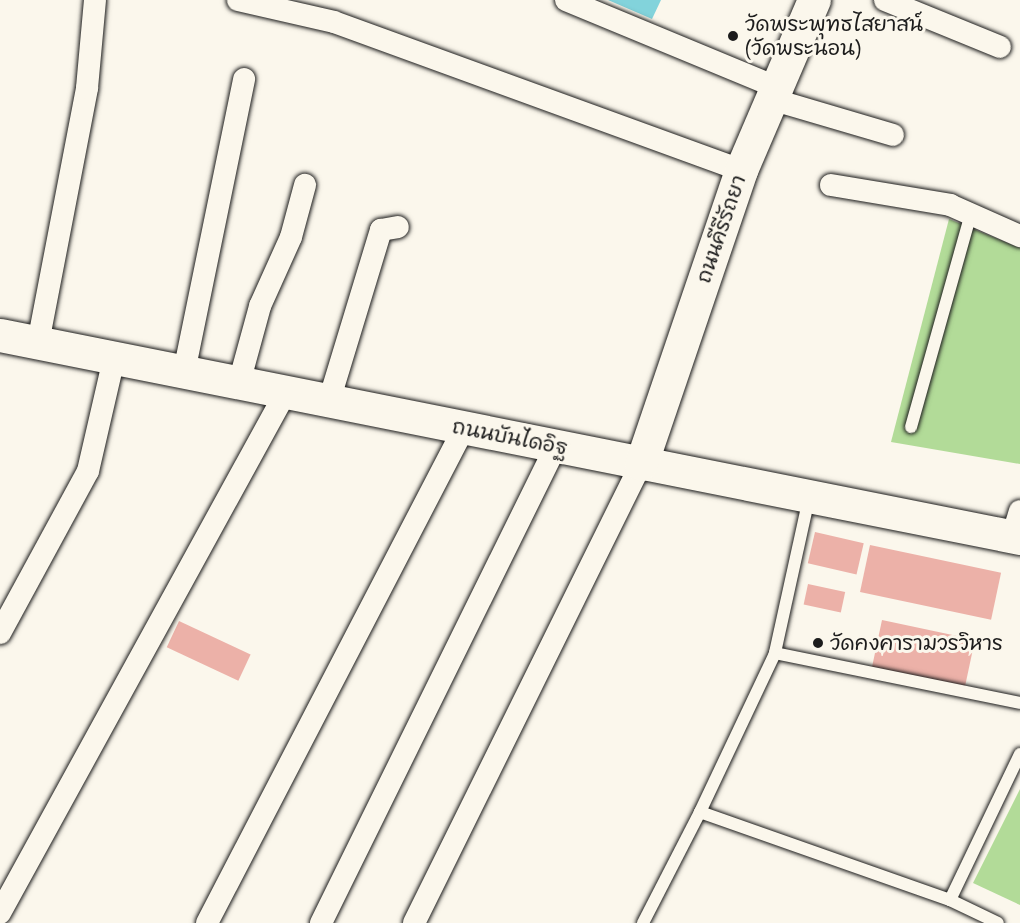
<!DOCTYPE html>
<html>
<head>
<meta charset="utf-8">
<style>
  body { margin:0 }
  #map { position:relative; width:1020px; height:923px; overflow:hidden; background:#fbf7ec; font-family:Delius,"Playpen Sans Thai",sans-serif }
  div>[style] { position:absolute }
  .green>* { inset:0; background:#b2db98 }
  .water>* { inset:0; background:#82d3db }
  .building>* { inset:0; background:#ecb1a8; transform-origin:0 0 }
  .roads { filter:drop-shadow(0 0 2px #1c1c1c) drop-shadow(0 0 2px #1c1c1c) }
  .lane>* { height:12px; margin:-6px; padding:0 6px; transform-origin:6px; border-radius:6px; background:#fbf7ec }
  .street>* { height:22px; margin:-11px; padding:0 11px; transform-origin:11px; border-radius:11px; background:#fbf7ec }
  .secondary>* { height:33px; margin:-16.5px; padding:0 16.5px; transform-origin:16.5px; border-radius:16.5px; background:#fbf7ec }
  .dots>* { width:16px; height:16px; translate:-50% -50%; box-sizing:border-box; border:3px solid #fbf7ec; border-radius:50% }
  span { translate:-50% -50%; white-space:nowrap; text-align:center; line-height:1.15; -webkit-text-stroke:6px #fbf7ec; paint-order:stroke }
  .poi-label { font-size:21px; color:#1c1c1c }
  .left { translate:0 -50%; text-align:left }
  .street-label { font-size:21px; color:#1c1c1c }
</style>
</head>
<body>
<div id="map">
  <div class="green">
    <div style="clip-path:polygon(949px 219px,1020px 248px,1020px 464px,891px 442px)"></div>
    <div style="clip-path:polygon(1020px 789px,1020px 905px,973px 883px)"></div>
  </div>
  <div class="water">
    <div style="clip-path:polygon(608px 0,661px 0,652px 19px)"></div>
  </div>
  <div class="building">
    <div style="left:815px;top:532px;width:50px;height:32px;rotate:13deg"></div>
    <div style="left:870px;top:545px;width:134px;height:48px;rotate:12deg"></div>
    <div style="left:808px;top:584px;width:38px;height:21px;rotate:12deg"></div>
    <div style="left:882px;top:620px;width:95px;height:48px;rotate:12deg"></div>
    <div style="left:179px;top:621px;width:79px;height:29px;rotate:25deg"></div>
  </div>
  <div class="roads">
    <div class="lane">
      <div style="left:911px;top:427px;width:221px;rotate:-74.3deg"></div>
      <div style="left:809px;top:498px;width:159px;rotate:102.4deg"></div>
      <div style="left:775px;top:653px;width:250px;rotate:11.5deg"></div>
      <div style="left:700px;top:812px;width:176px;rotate:-64.7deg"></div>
      <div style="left:950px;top:900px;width:162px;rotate:-64.4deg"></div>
      <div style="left:643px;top:923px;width:125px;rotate:-62.8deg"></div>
      <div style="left:700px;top:812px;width:265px;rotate:19.4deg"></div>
      <div style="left:950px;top:900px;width:53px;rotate:25.6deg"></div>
    </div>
    <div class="street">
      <div style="left:238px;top:0;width:98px;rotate:12.9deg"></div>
      <div style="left:334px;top:22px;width:433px;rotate:20deg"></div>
      <div style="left:566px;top:0;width:227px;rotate:22.5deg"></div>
      <div style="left:885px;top:0;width:124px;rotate:22.2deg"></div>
      <div style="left:771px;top:99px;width:127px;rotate:16.4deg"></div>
      <div style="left:831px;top:185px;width:121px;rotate:9.5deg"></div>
      <div style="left:950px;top:205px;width:77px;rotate:23.9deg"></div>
      <div style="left:38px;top:343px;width:260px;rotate:-79.1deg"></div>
      <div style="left:87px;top:88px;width:88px;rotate:-84.8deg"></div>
      <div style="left:184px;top:372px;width:299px;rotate:-78.4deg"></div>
      <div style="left:239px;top:383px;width:80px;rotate:-74.7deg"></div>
      <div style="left:260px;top:306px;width:76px;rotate:-65.8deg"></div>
      <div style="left:291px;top:237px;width:54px;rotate:-74.9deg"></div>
      <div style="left:329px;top:401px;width:179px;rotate:-73.1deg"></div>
      <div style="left:381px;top:230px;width:17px;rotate:-10deg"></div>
      <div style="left:1012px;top:537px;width:27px;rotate:-73deg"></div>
      <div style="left:0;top:633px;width:184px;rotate:-61.5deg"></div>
      <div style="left:88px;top:471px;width:116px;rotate:-77deg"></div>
      <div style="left:0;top:913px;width:594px;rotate:-61.24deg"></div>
      <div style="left:207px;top:923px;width:558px;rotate:-62.56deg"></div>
      <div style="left:321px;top:923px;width:532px;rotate:-63.77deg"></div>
      <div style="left:414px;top:923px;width:512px;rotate:-63.69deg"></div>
    </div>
    <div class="secondary">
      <div style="left:0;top:335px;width:1040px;rotate:11.26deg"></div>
      <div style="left:641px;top:464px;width:311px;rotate:-71.2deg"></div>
      <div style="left:741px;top:170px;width:185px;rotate:-66.8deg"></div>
    </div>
  </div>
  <div class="dots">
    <div style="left:733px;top:36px;background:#1c1c1c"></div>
    <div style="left:818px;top:643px;background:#1c1c1c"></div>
  </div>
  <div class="poi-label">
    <span class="left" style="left:745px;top:36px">วัดพระพุทธไสยาสน์<br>(วัดพระนอน)</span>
    <span class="left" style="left:830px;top:643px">วัดคงคารามวรวิหาร</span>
  </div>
  <div class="street-label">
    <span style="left:721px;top:229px;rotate:-71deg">ถนนคีรีรัถยา</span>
    <span style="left:510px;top:437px;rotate:11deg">ถนนบันไดอิฐ</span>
  </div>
</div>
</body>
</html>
